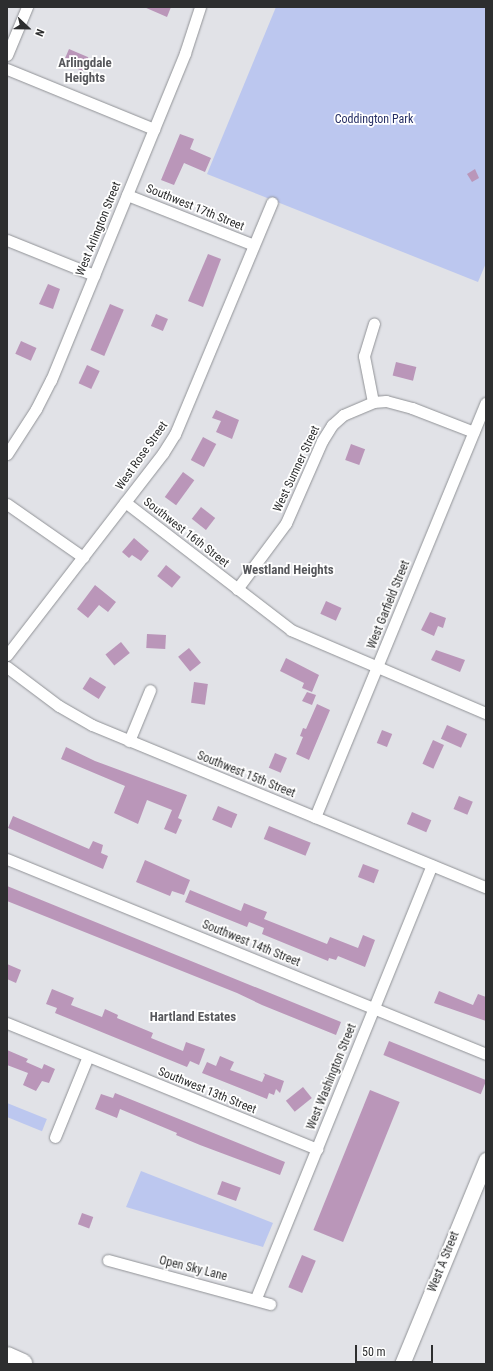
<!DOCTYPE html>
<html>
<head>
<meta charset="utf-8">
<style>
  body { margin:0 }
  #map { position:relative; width:493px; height:1371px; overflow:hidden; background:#e1e2e7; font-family:"Roboto Condensed",sans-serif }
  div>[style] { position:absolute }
  .green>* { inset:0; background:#bcc7ef; transform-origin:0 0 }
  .building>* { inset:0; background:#ba96b9; transform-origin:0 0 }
  .roads { filter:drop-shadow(0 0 1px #909296) drop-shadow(0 0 1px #909296) }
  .minor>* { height:11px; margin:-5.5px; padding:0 5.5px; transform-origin:5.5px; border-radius:5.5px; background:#fff }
  .secondary>* { height:15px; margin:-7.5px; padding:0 7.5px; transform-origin:7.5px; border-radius:7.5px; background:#fff }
  .motorway>* { height:20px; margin:-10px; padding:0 10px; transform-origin:10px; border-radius:10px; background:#fff }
  span { translate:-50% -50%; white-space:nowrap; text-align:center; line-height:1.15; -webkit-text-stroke:3.5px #fff; paint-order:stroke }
  .park-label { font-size:12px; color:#273065 }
  .street-label { font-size:12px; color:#2d2e2f }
  .neighbourhood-label { font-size:13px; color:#56575b; font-weight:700 }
  .frame { position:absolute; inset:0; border:8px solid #2d2e2f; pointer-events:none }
  .north { position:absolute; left:8px; top:8px; width:40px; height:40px; -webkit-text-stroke:3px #fff; paint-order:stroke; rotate:112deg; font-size:11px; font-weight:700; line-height:16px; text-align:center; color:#2d2e2f }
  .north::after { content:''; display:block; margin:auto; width:14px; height:18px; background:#2d2e2f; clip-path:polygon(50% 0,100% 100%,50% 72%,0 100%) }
  .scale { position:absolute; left:355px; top:1345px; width:78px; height:18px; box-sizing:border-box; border:2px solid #2d2e2f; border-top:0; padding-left:5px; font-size:12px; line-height:14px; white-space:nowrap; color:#2d2e2f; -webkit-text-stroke:3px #fff; paint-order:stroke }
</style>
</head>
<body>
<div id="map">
  <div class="green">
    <div style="clip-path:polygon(276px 7px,486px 7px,486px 263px,478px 282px,207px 174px)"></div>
    <div style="left:7px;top:1103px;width:43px;height:13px;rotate:22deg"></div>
    <div style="clip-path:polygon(141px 1171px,273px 1223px,263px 1247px,126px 1207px)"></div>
  </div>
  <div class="building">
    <div style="clip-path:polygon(144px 7px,171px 7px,167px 17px)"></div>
    <div style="left:69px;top:49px;width:21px;height:15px;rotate:23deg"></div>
    <div style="clip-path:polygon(180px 134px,194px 139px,190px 149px,211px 158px,205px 172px,184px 163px,174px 185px,161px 180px)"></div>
    <div style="clip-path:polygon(475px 169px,479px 178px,472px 182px,467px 174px)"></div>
    <div style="clip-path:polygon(208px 254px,221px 259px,203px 307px,188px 301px)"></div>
    <div style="clip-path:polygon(48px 284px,60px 289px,53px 309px,39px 304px)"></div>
    <div style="left:110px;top:304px;width:15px;height:50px;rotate:23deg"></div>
    <div style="left:156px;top:314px;width:13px;height:13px;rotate:23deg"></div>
    <div style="left:21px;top:341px;width:17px;height:14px;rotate:24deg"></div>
    <div style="left:396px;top:362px;width:21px;height:14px;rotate:14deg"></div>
    <div style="left:87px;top:365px;width:14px;height:20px;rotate:25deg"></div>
    <div style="clip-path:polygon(216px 410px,239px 420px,232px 439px,216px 432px,221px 421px,212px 418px)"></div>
    <div style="left:203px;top:437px;width:15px;height:26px;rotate:28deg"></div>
    <div style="left:351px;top:444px;width:15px;height:17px;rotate:20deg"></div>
    <div style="left:183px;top:472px;width:14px;height:31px;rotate:36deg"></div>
    <div style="left:201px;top:507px;width:18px;height:15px;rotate:38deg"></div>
    <div style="clip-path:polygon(134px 538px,149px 551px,141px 561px,132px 555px,129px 558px,122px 552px)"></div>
    <div style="left:166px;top:565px;width:19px;height:14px;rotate:39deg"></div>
    <div style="clip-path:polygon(95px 585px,116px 602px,108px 612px,99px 605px,88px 618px,77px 609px)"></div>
    <div style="left:326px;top:601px;width:17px;height:14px;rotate:24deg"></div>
    <div style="clip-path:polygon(430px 612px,446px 618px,443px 628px,438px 626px,434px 636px,421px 630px)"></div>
    <div style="left:147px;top:634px;width:19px;height:14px;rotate:3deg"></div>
    <div style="left:121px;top:642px;width:14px;height:20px;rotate:51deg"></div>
    <div style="left:189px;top:648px;width:19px;height:14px;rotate:51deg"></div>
    <div style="clip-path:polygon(436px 650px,465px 660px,460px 672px,431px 660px)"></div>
    <div style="clip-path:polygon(286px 658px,319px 675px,312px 692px,302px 688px,304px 683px,280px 671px)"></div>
    <div style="left:90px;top:677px;width:19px;height:14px;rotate:32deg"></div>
    <div style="left:194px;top:682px;width:14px;height:21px;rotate:8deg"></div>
    <div style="clip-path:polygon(307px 692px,316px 695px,312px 705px,302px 701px)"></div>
    <div style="clip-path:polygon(317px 704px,330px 710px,309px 760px,296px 754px,303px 737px,300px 736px,303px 728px,306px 729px)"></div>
    <div style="left:447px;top:725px;width:22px;height:15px;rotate:24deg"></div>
    <div style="left:382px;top:730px;width:11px;height:14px;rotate:22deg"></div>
    <div style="left:433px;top:740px;width:12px;height:26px;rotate:24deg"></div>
    <div style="clip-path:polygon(66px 747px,95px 761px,187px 795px,178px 818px,182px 820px,176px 834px,164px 829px,172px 810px,147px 800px,138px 824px,114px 813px,125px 786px,61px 759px)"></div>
    <div style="left:275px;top:753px;width:13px;height:16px;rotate:23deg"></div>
    <div style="left:459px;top:796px;width:15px;height:14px;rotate:23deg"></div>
    <div style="left:218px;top:806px;width:21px;height:15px;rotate:23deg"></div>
    <div style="left:412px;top:812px;width:21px;height:13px;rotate:23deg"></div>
    <div style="clip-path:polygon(13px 816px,89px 849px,93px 841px,103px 845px,101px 853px,108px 856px,103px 869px,8px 828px)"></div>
    <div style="left:269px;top:826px;width:45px;height:14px;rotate:22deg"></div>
    <div style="clip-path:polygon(145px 860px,190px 880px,184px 895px,172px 891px,170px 896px,136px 882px)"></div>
    <div style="left:363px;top:864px;width:17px;height:14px;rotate:21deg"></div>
    <div style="clip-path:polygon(7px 886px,341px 1022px,336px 1035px,262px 1005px,237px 993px,7px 901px)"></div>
    <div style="clip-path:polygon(190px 890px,241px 911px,244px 903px,267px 912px,264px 919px,327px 944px,330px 937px,358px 948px,363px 935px,375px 940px,365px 967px,338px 956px,336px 960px,329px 958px,328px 961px,262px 934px,264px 928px,249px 922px,247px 927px,185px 902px)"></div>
    <div style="clip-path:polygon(7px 964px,21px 970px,16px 983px,7px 979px)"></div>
    <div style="clip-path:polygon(52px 989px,74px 998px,71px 1005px,102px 1017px,105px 1009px,118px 1015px,117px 1018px,153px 1033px,151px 1038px,183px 1051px,186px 1042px,205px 1049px,199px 1065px,190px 1061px,187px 1067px,55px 1013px,57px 1008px,46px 1004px)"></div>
    <div style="clip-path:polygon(439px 991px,473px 1005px,478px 994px,486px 997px,486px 1021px,434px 1003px)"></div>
    <div style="left:389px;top:1041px;width:105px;height:15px;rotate:22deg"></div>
    <div style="clip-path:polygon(7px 1050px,28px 1059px,26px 1062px,42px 1069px,44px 1064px,55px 1069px,49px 1083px,42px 1081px,36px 1091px,23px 1085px,28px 1073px,7px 1065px)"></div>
    <div style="clip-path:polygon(220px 1056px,234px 1062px,230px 1070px,262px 1082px,265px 1075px,263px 1073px,284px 1081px,280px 1093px,276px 1089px,274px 1095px,269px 1093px,267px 1099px,202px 1073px,207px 1062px,216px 1066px)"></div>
    <div style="left:303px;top:1087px;width:14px;height:22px;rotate:51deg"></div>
    <div style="left:370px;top:1090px;width:32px;height:151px;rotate:22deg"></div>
    <div style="clip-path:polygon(115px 1093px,285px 1162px,280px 1175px,200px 1145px,176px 1135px,177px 1133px,120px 1109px,117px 1118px,95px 1109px,101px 1094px,113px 1098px)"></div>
    <div style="left:222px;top:1181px;width:20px;height:14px;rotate:20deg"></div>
    <div style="left:82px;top:1213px;width:12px;height:12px;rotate:20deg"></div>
    <div style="left:302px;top:1255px;width:15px;height:35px;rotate:23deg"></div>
  </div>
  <div class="roads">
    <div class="minor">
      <div style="left:7px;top:55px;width:52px;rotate:-67.4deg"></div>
      <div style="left:7px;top:69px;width:159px;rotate:22.2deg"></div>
      <div style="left:127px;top:195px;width:136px;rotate:21.5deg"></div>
      <div style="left:7px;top:240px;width:94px;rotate:21.9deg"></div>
      <div style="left:373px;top:402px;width:47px;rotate:-101.1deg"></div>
      <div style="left:364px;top:356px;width:34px;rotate:-73deg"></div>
      <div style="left:7px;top:454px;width:54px;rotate:-57.2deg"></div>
      <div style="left:36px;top:409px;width:33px;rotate:-63deg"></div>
      <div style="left:51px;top:380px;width:353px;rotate:-67.7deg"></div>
      <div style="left:185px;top:53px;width:48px;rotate:-71.9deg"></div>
      <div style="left:125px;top:502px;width:210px;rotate:37.6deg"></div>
      <div style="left:291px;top:630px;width:212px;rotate:23.1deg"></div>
      <div style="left:7px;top:504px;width:93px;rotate:34.9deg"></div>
      <div style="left:237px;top:589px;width:82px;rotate:-53.4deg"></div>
      <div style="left:286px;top:523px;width:90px;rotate:-66.3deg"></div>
      <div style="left:322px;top:441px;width:19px;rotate:-58deg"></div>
      <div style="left:332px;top:425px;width:15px;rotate:-42deg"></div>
      <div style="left:343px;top:415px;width:33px;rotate:-23deg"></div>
      <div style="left:373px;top:402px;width:13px;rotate:-4deg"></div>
      <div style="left:386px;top:401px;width:27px;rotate:15deg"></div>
      <div style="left:412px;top:408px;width:66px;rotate:21.2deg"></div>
      <div style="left:7px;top:655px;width:255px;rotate:-52.3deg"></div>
      <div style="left:163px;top:453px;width:22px;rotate:-58deg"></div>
      <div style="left:175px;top:434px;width:251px;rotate:-67.3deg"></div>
      <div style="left:7px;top:667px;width:65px;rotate:36.9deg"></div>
      <div style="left:59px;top:706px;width:38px;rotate:30deg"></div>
      <div style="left:92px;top:725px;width:426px;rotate:22.4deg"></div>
      <div style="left:129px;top:741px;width:55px;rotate:-67.6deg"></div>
      <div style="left:315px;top:817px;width:448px;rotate:-67.6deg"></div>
      <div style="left:7px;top:859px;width:517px;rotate:22.15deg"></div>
      <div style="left:7px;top:1023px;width:335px;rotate:22.1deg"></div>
      <div style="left:55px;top:1137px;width:87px;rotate:-67.8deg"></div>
      <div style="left:108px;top:1260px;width:168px;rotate:15.2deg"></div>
      <div style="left:256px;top:1298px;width:467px;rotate:-67.9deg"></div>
    </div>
    <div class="secondary">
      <div style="left:402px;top:1364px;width:221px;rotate:-67.6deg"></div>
    </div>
    <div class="motorway">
      <div style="left:7px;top:1357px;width:17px;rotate:24deg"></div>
    </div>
  </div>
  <div class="park-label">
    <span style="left:374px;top:120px">Coddington Park</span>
  </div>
  <div class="street-label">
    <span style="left:195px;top:208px;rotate:22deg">Southwest 17th Street</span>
    <span style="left:99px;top:229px;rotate:-68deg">West Arlington Street</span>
    <span style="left:142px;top:456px;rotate:-55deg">West Rose Street</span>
    <span style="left:297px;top:469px;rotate:-65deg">West Sumner Street</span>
    <span style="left:186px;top:533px;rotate:38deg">Southwest 16th Street</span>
    <span style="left:389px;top:605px;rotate:-68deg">West Garfield Street</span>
    <span style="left:246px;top:775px;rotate:22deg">Southwest 15th Street</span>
    <span style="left:251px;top:944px;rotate:22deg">Southwest 14th Street</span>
    <span style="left:332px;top:1077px;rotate:-68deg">West Washington Street</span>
    <span style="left:207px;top:1091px;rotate:22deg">Southwest 13th Street</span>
    <span style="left:444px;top:1262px;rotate:-68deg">West A Street</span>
    <span style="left:193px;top:1269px;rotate:14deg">Open Sky Lane</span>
  </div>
  <div class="neighbourhood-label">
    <span style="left:85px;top:71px">Arlingdale<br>Heights</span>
    <span style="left:288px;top:570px">Westland Heights</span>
    <span style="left:193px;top:1017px">Hartland Estates</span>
  </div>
  <div class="frame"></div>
  <div class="north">N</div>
  <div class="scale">50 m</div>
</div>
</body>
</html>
